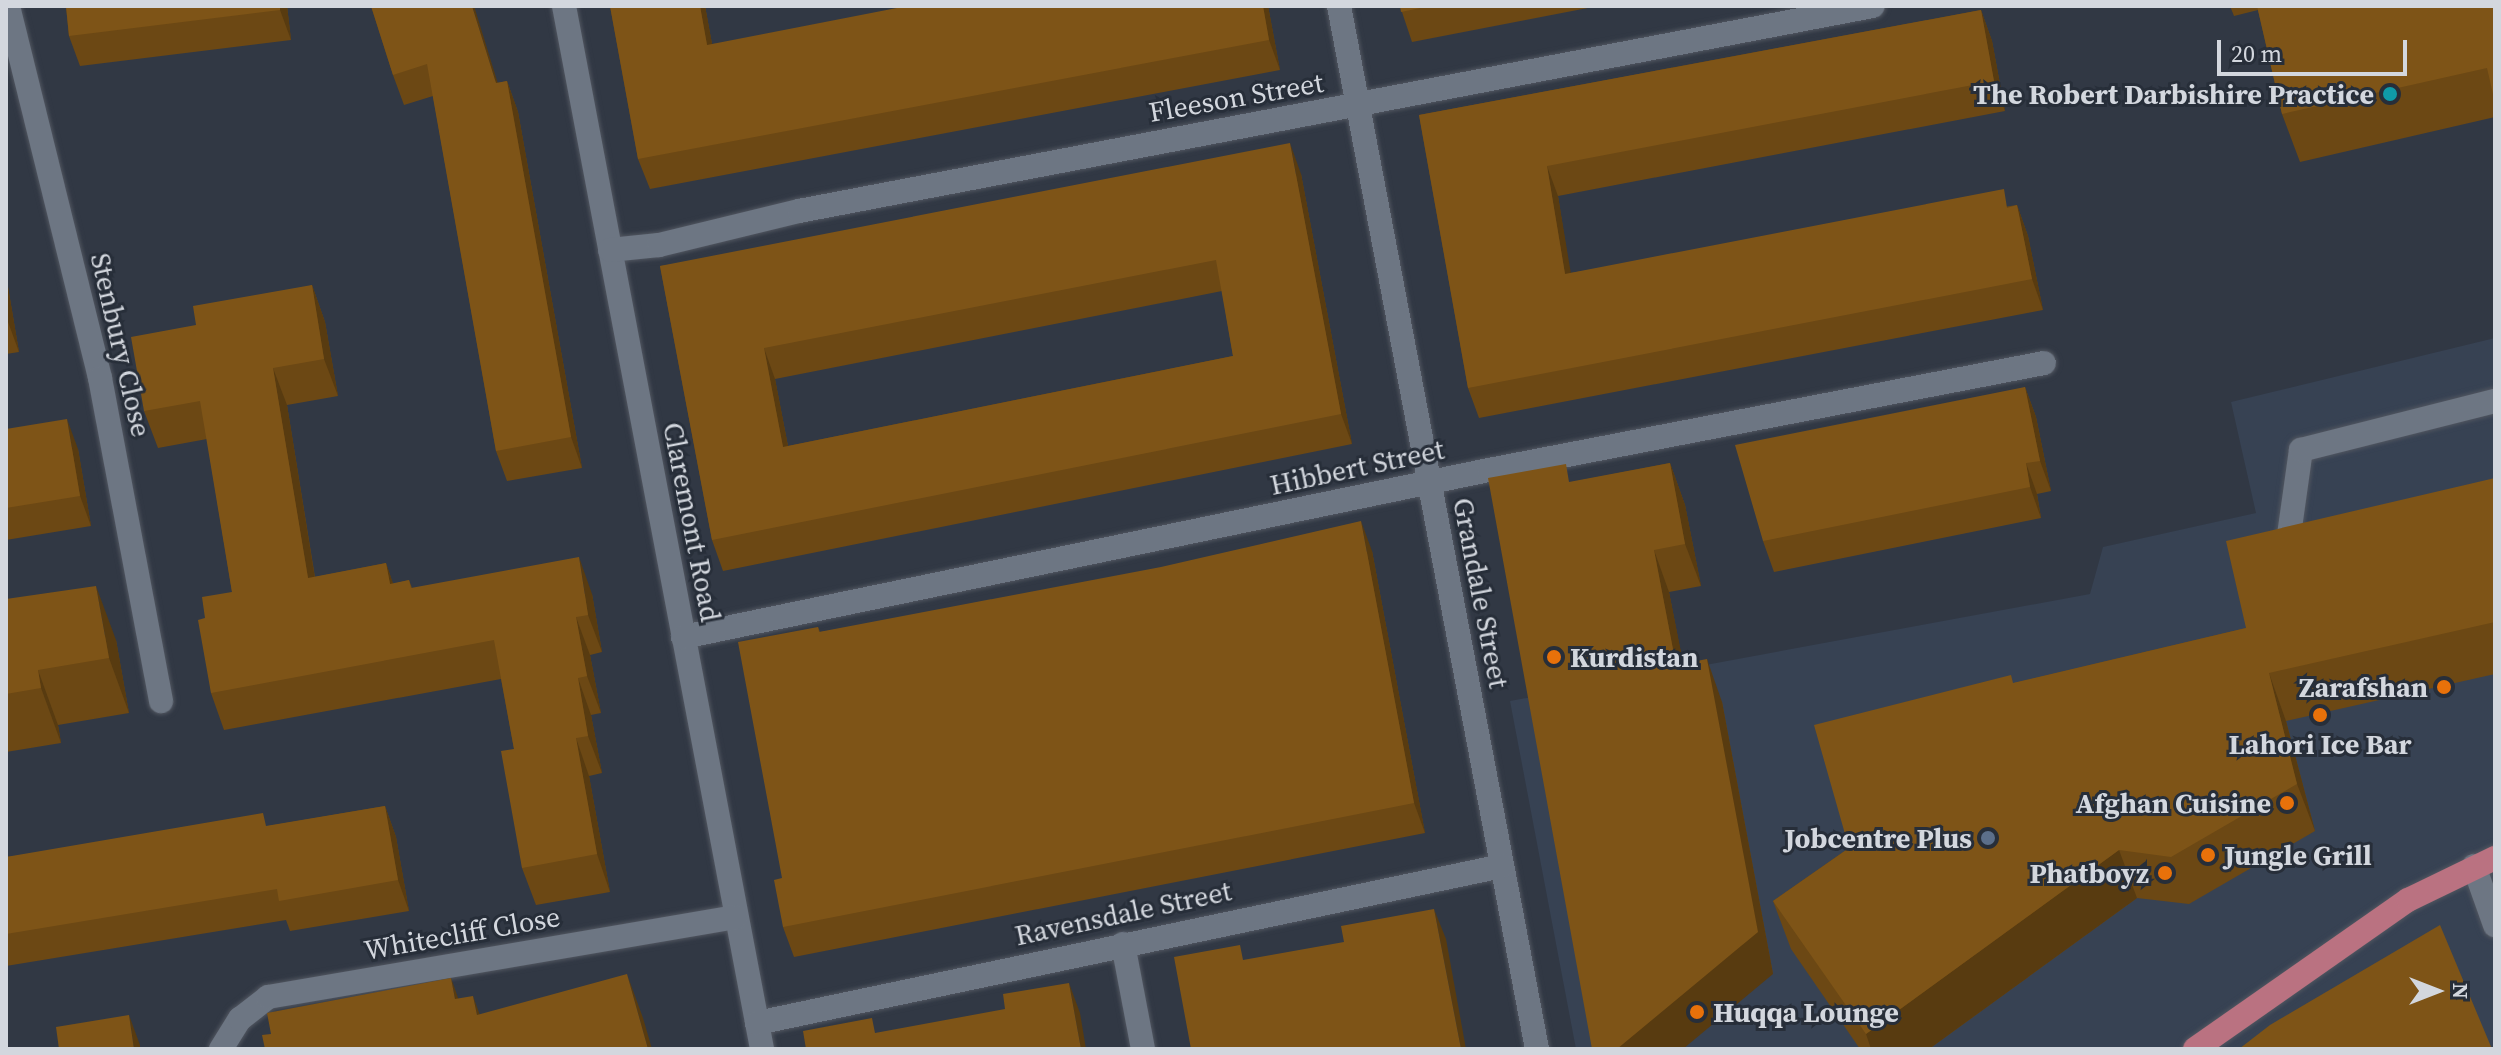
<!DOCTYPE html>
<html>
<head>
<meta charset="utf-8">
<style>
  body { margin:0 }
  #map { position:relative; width:2501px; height:1055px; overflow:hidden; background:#313844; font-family:"Source Serif 4",serif }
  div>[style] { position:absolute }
  .built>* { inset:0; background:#374253 }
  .roads { filter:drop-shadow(0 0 2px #515660) drop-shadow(0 0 2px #515660) }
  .minor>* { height:24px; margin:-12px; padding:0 12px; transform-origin:12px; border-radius:12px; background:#6d7683 }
  .major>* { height:24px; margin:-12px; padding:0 12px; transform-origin:12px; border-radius:12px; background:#ba7281 }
  .wall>* { inset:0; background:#6c4814 }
  .shaded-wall>* { inset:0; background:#583b10 }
  .building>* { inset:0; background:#7e5417 }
  .dots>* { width:22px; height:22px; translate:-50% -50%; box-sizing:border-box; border:4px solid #272e39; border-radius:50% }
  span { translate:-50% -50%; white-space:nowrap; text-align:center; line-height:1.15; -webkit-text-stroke:6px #272e39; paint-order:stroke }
  .poi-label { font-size:28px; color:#d3d7de; font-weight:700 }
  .right { translate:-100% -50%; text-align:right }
  .left { translate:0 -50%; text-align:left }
  .street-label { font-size:28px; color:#d3d7de }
  .frame { position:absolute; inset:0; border:8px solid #d3d7de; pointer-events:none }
  .north { position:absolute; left:2397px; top:951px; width:80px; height:80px; -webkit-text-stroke:6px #272e39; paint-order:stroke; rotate:90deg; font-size:22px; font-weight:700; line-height:32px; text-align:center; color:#d3d7de }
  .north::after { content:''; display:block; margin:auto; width:28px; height:36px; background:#d3d7de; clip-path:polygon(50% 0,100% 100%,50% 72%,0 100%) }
  .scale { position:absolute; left:2217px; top:40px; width:190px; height:36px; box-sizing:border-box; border:4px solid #d3d7de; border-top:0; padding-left:10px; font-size:24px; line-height:28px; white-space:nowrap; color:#d3d7de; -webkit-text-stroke:6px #272e39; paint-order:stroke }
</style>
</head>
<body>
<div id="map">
  <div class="built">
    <div style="clip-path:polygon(2495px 338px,2495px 1049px,1576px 1049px,1510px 701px,2090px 594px,2103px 547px,2256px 513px,2231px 402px)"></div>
  </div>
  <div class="roads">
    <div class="minor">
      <div style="left:8px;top:6px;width:383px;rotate:76.1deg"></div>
      <div style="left:100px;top:378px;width:329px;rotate:79.3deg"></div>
      <div style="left:564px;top:6px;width:1062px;rotate:79.25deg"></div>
      <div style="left:1339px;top:6px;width:1062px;rotate:79.25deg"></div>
      <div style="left:610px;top:250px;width:49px;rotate:-5.8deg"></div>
      <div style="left:659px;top:245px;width:144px;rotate:-13.7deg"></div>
      <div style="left:799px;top:211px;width:1093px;rotate:-10.81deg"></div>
      <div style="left:2289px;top:535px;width:86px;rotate:-82deg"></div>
      <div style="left:2301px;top:450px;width:200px;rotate:-14.2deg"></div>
      <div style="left:683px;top:637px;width:823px;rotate:-11.71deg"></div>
      <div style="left:1489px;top:470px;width:565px;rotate:-10.91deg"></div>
      <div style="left:2474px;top:866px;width:63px;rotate:70.4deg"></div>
      <div style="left:1123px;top:944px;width:107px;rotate:79.2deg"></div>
      <div style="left:757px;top:1023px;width:761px;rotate:-11.9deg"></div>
      <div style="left:221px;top:1049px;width:36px;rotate:-58deg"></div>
      <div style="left:240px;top:1019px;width:36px;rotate:-38deg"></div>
      <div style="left:268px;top:997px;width:475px;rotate:-9.7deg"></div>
    </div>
    <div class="major">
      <div style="left:2195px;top:1049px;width:260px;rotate:-35deg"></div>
      <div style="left:2408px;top:900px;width:97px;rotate:-25.8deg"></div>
    </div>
  </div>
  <div class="wall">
    <div style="clip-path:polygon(66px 6px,287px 6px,291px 40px,80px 66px,69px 36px)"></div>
    <div style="clip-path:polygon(371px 6px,498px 83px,507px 81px,518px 112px,582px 468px,507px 481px,496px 451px,433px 96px,404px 105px,393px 75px)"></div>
    <div style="clip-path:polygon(610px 6px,705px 6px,712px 44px,1268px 6px,1280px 70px,650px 189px,638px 159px)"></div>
    <div style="clip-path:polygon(1400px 6px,1598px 6px,1412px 42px)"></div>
    <div style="clip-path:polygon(2230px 6px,2495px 6px,2495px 117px,2300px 162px,2282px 114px,2258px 10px,2234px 16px)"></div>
    <div style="clip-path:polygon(1981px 10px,1992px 41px,2005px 111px,1558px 196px,1570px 273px,2017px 205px,2028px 236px,2043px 310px,1479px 418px,1468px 388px,1419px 115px)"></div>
    <div style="clip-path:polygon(evenodd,1301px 174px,1352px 444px,723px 571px,712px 540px,660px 266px,1301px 174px,1222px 291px,1233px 356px,788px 446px,775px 379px,1222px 291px)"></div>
    <div style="clip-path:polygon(6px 281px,8px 287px,19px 352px,6px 354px)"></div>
    <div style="clip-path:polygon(312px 285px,325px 322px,338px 396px,287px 405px,315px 577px,386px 563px,393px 584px,409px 580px,412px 588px,592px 594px,602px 652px,590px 655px,601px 713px,591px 715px,602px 773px,589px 776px,610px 892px,536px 905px,522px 868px,514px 749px,501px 679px,224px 730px,211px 693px,205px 618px,232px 592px,207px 439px,158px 448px,144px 411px,196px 325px)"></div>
    <div style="clip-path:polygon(2025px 387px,2036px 417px,2051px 491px,2037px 494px,2041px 518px,1774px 572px,1763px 541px)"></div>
    <div style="clip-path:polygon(6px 429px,78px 449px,91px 526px,6px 540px)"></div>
    <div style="clip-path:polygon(1670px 463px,1685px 505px,1701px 586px,1669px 592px,1683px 664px,1722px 702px,1773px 974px,1572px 482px)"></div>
    <div style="clip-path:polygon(2495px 478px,2495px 674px,2286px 721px,2315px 831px,2189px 904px,2137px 898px,1929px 1049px,1860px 1049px,1791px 949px,1773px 901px,1849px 848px,2014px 683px,2246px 628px)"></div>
    <div style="clip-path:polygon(1372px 551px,1425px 833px,794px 957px,783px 927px,782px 878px,818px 627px,820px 632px)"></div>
    <div style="clip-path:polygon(6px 599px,116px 640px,129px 713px,58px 725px,61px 743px,6px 752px)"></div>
    <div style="clip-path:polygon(385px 806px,396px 837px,409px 911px,290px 931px,286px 920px,6px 966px,6px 857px,268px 826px)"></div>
  </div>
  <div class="shaded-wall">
    <div style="clip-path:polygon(280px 6px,287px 6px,291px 40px,280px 10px)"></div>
    <div style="clip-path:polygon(472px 6px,474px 6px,507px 113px,496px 83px)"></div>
    <div style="clip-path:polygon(700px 6px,705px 6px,718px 76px,707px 45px)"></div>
    <div style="clip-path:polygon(1263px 6px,1268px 6px,1280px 70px,1269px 40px)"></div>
    <div style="clip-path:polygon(1981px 10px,1992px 41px,2005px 111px,1994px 81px)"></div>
    <div style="clip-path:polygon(507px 81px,518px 112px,582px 468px,571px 437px)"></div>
    <div style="clip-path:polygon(1290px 143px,1301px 174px,1352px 444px,1341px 414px)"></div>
    <div style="clip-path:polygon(1547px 166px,1558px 196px,1576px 304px,1565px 274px)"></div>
    <div style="clip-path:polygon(2017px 205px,2028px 236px,2043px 310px,2032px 279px)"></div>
    <div style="clip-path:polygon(6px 281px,8px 287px,19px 352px,8px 322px,6px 311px)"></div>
    <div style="clip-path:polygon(312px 285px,325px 322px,338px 396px,324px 359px)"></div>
    <div style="clip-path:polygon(764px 348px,775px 379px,794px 477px,783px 447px)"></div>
    <div style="clip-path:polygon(273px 368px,287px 405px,321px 616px,308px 578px)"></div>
    <div style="clip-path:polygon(2025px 387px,2036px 417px,2051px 491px,2040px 461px)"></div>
    <div style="clip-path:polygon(67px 419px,78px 449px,91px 526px,80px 496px)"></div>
    <div style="clip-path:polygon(1670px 463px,1685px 505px,1701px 586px,1685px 544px)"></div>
    <div style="clip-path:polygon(2026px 463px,2037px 494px,2041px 518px,2030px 487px)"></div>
    <div style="clip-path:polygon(1361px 521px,1372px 551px,1425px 833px,1414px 803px)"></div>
    <div style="clip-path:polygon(1654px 550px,1669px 592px,1692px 707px,1676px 665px)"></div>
    <div style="clip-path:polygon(579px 557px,592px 594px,602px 652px,588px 615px)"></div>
    <div style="clip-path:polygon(386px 563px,399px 601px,390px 584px)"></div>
    <div style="clip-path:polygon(96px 586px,116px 640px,129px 713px,109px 658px)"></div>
    <div style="clip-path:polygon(576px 617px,590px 655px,601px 713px,587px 676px)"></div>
    <div style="clip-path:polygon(1707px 659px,1722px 702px,1773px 974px,1683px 1049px,1617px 1049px)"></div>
    <div style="clip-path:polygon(38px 670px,58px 725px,61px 743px,41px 688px)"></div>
    <div style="clip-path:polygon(2269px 673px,2286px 721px,2315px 831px,2297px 784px)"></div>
    <div style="clip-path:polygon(578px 678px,591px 715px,602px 773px,588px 736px)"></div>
    <div style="clip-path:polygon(576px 738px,589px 776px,610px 892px,597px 854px)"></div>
    <div style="clip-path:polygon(385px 806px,396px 837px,409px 911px,398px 880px)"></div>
    <div style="clip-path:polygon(2119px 850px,2137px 898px,1929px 1049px,1871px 1049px,1866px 1034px)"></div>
    <div style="clip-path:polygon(1434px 909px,1446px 939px,1466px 1049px,1461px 1049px)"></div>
    <div style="clip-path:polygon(627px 974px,643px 1018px,652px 1049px,648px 1049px)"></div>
    <div style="clip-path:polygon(451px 978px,467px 1023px,455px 999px)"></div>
    <div style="clip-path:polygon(1069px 983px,1080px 1013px,1086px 1049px,1081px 1049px)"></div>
    <div style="clip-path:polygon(473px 996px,489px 1040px,477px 1015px)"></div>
    <div style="clip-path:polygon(129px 1015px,140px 1045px,140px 1049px,134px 1049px)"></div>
  </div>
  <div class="building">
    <div style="clip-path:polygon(66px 6px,280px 6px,280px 10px,69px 36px)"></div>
    <div style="clip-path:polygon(371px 6px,472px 6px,496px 83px,507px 81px,571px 437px,496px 451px,427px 64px,393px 75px)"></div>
    <div style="clip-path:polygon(610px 6px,700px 6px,707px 45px,907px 6px,1263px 6px,1269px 40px,638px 159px)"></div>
    <div style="clip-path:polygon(1400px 6px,1430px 6px,1401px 12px)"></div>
    <div style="clip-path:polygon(2257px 6px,2495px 6px,2495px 103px,2487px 68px,2282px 114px)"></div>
    <div style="clip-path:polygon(1981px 10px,1994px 81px,1547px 166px,1565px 274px,2004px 189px,2007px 208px,2017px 205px,2032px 279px,1468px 388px,1419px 115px)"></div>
    <div style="clip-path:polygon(evenodd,1290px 143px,1341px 414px,712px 540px,660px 266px,1290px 143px,1216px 260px,1233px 356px,783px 447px,764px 348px,1216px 260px)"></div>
    <div style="clip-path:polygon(312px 285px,324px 359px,273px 368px,308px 578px,386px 563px,390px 584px,409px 580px,411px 588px,579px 557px,588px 615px,576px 617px,587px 676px,578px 678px,588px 736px,576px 738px,597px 854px,522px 868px,501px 751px,514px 749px,494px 640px,211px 693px,198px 620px,205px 618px,202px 597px,232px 592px,200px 401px,144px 411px,131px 337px,196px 325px,193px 306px)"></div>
    <div style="clip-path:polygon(2025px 387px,2040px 461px,2026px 463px,2030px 487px,1763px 541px,1735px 445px)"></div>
    <div style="clip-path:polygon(67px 419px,80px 496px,6px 508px,6px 429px)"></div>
    <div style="clip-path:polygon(1670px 463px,1685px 544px,1654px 550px,1676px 665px,1707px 659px,1758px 932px,1617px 1049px,1592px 1049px,1488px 478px,1566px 464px,1569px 482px)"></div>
    <div style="clip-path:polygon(2495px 478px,2495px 622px,2269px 673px,2297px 784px,2171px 857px,2119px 850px,1866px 1034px,1773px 901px,1849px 848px,1814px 725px,2011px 675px,2013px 683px,2246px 628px,2226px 541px)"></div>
    <div style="clip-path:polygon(1361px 521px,1414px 803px,783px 927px,774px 880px,782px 878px,738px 642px,818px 627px,819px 632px,1161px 567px)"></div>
    <div style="clip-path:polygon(96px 586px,109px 658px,38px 670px,41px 688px,6px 694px,6px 599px)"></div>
    <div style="clip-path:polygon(385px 806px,398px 880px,279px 901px,277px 889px,6px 934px,6px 857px,263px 813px,266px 826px)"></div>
    <div style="clip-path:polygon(1434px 909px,1461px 1049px,1191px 1049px,1174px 957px,1240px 945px,1243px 960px,1344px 942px,1341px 926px)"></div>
    <div style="clip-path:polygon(2440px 925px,2492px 1049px,2239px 1049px,2270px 1025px)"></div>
    <div style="clip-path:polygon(627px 974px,648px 1049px,265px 1049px,262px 1035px,271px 1034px,267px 1013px,451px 978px,455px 999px,473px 996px,477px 1015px)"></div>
    <div style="clip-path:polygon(1069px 983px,1081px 1049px,806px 1049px,803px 1031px,872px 1018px,875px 1033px,1005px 1009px,1003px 994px)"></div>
    <div style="clip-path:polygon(129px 1015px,134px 1049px,59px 1049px,56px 1027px)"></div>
  </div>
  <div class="dots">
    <div style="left:2390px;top:94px;background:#0f9aa8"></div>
    <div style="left:1554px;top:657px;background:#e8710a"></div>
    <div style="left:2444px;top:687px;background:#e8710a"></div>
    <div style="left:2320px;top:715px;background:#e8710a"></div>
    <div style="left:2287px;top:803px;background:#e8710a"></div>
    <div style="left:1988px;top:838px;background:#5c6f8a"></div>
    <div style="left:2208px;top:855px;background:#e8710a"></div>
    <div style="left:2165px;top:873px;background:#e8710a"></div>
    <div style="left:1697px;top:1012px;background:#e8710a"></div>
  </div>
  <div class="poi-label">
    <span class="right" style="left:2374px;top:94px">The Robert Darbishire Practice</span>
    <span class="left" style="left:1570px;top:657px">Kurdistan</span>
    <span class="right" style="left:2428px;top:687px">Zarafshan</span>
    <span style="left:2320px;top:744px">Lahori Ice Bar</span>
    <span class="right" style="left:2271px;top:803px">Afghan Cuisine</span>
    <span class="right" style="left:1972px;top:838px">Jobcentre Plus</span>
    <span class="left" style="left:2224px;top:855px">Jungle Grill</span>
    <span class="right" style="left:2149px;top:873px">Phatboyz</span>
    <span class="left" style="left:1713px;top:1012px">Huqqa Lounge</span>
  </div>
  <div class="street-label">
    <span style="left:1236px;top:97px;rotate:-10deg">Fleeson Street</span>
    <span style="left:121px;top:345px;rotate:77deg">Stenbury Close</span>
    <span style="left:1357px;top:467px;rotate:-12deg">Hibbert Street</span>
    <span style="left:692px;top:522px;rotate:79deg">Claremont Road</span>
    <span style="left:1481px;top:593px;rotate:79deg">Grandale Street</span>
    <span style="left:1123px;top:913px;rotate:-12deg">Ravensdale Street</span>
    <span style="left:462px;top:933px;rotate:-10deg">Whitecliff Close</span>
  </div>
  <div class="frame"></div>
  <div class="north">N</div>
  <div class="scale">20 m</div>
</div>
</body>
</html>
